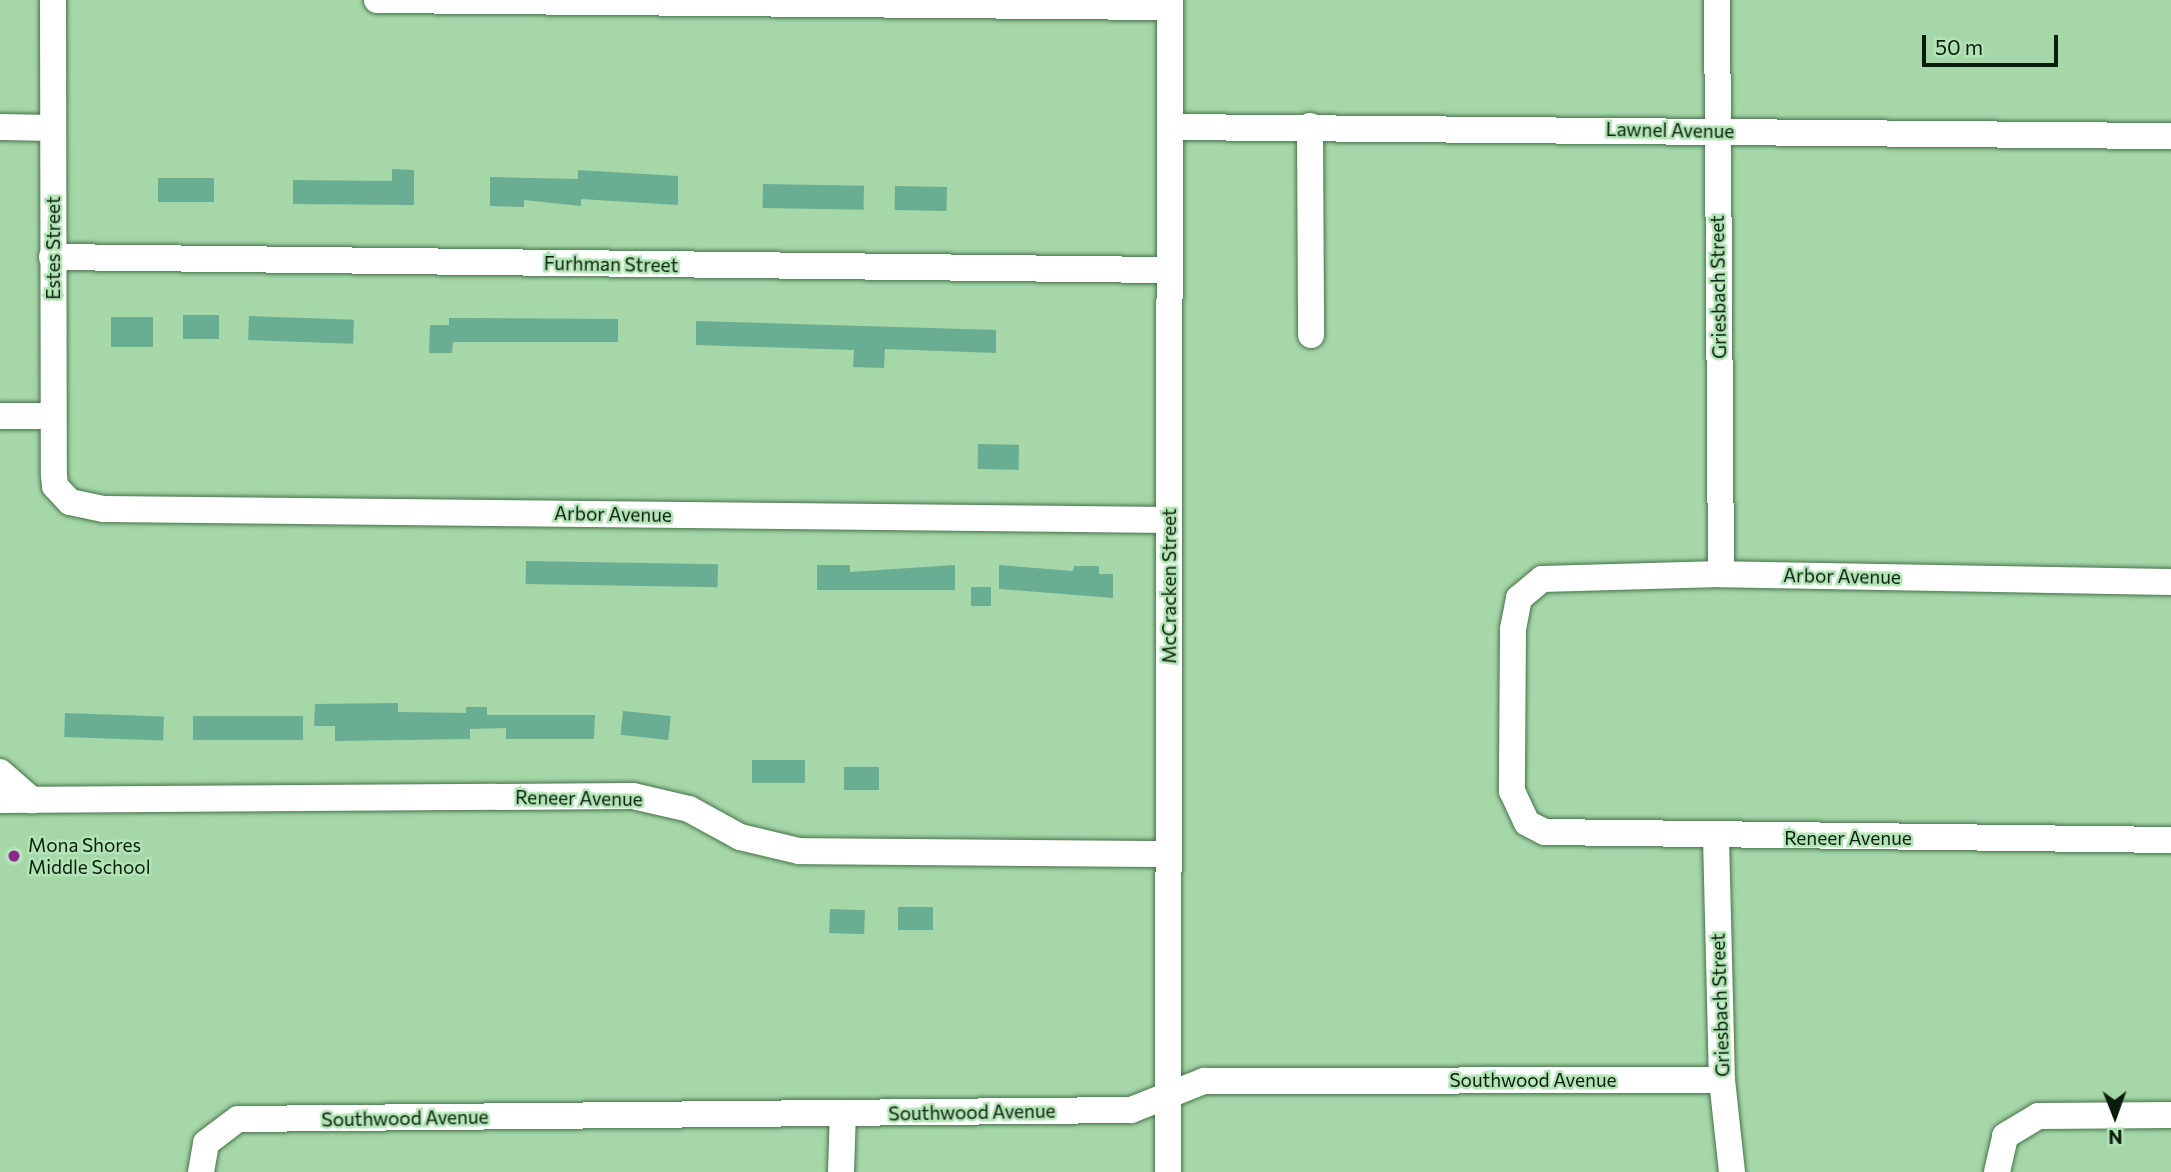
<!DOCTYPE html>
<html>
<head>
<meta charset="utf-8">
<style>
  body { margin:0 }
  #map { position:relative; width:2171px; height:1172px; overflow:hidden; background:#a6d7a9; font-family:Commissioner,sans-serif }
  div>[style] { position:absolute }
  .building>* { inset:0; background:#69ad92; transform-origin:0 0 }
  .roads { filter:drop-shadow(0 0 2px #457249) drop-shadow(0 0 2px #457249) }
  .minor>* { height:26px; margin:-13px; padding:0 13px; transform-origin:13px; border-radius:13px; background:#fff }
  .dots>* { width:19px; height:19px; translate:-50% -50%; box-sizing:border-box; border:4px solid #b3e4b6; border-radius:50% }
  span { translate:-50% -50%; white-space:nowrap; text-align:center; line-height:1.15; -webkit-text-stroke:5px #b3e4b6; paint-order:stroke }
  .street-label { font-size:19px; color:#0a1d0c }
  .poi-label { font-size:19px; color:#0a1d0c }
  .left { translate:0 -50%; text-align:left }
  .north { position:absolute; left:2080px; top:1081px; width:70px; height:70px; -webkit-text-stroke:5px #b3e4b6; paint-order:stroke; rotate:179deg; font-size:19px; font-weight:700; line-height:28px; text-align:center; color:#0a1d0c }
  .north::after { content:''; display:block; margin:auto; width:24px; height:32px; background:#0a1d0c; clip-path:polygon(50% 0,100% 100%,50% 72%,0 100%) }
  .scale { position:absolute; left:1922px; top:35px; width:136px; height:32px; box-sizing:border-box; border:4px solid #0a1d0c; border-top:0; padding-left:9px; font-size:21px; line-height:24px; white-space:nowrap; color:#0a1d0c; -webkit-text-stroke:5px #b3e4b6; paint-order:stroke }
</style>
</head>
<body>
<div id="map">
  <div class="building">
    <div style="clip-path:polygon(392px 169px,414px 170px,414px 205px,293px 204px,293px 180px,392px 181px)"></div>
    <div style="clip-path:polygon(578px 170px,678px 176px,678px 205px,581px 199px,581px 206px,524px 200px,524px 207px,490px 206px,490px 177px,578px 179px)"></div>
    <div style="left:158px;top:178px;width:56px;height:24px"></div>
    <div style="left:763px;top:184px;width:101px;height:24px;rotate:1deg"></div>
    <div style="left:895px;top:186px;width:52px;height:24px;rotate:1deg"></div>
    <div style="left:183px;top:315px;width:36px;height:24px"></div>
    <div style="left:249px;top:316px;width:105px;height:24px;rotate:2deg"></div>
    <div style="left:111px;top:317px;width:42px;height:30px"></div>
    <div style="clip-path:polygon(449px 318px,618px 319px,618px 342px,453px 342px,452px 353px,429px 353px,430px 325px,449px 325px)"></div>
    <div style="clip-path:polygon(696px 321px,996px 330px,996px 353px,885px 349px,884px 368px,853px 367px,854px 350px,696px 345px)"></div>
    <div style="left:978px;top:444px;width:41px;height:25px;rotate:1deg"></div>
    <div style="left:526px;top:561px;width:192px;height:23px;rotate:1deg"></div>
    <div style="clip-path:polygon(817px 565px,850px 565px,850px 572px,955px 565px,955px 590px,817px 590px)"></div>
    <div style="clip-path:polygon(999px 565px,1073px 571px,1074px 566px,1099px 566px,1099px 574px,1113px 574px,1113px 598px,999px 589px)"></div>
    <div style="left:971px;top:587px;width:20px;height:19px"></div>
    <div style="clip-path:polygon(398px 703px,398px 712px,466px 713px,466px 707px,487px 707px,487px 715px,595px 715px,594px 739px,506px 739px,506px 728px,470px 729px,470px 739px,335px 741px,335px 726px,314px 726px,315px 704px)"></div>
    <div style="left:623px;top:711px;width:48px;height:24px;rotate:6deg"></div>
    <div style="left:65px;top:713px;width:99px;height:24px;rotate:2deg"></div>
    <div style="left:303px;top:716px;width:24px;height:110px;rotate:90deg"></div>
    <div style="left:752px;top:760px;width:53px;height:23px"></div>
    <div style="left:844px;top:767px;width:35px;height:23px"></div>
    <div style="left:898px;top:907px;width:35px;height:23px"></div>
    <div style="left:830px;top:909px;width:35px;height:24px;rotate:2deg"></div>
  </div>
  <div class="roads">
    <div class="minor">
      <div style="left:53px;top:0;width:475px;rotate:89.9deg"></div>
      <div style="left:54px;top:475px;width:11px;rotate:85deg"></div>
      <div style="left:55px;top:486px;width:22px;rotate:47deg"></div>
      <div style="left:70px;top:502px;width:35px;rotate:12deg"></div>
      <div style="left:104px;top:509px;width:1065px;rotate:0.59deg"></div>
      <div style="left:377px;top:0;width:793px;rotate:0.51deg"></div>
      <div style="left:1717px;top:0;width:574px;rotate:89.6deg"></div>
      <div style="left:1310px;top:126px;width:209px;rotate:89.7deg"></div>
      <div style="left:0;top:127px;width:53px;rotate:1.1deg"></div>
      <div style="left:1170px;top:127px;width:1001px;rotate:0.52deg"></div>
      <div style="left:52px;top:257px;width:1117px;rotate:0.67deg"></div>
      <div style="left:0;top:416px;width:53px"></div>
      <div style="left:2171px;top:582px;width:450px;rotate:-179deg"></div>
      <div style="left:1721px;top:574px;width:179px;rotate:178.4deg"></div>
      <div style="left:1542px;top:579px;width:30px;rotate:140deg"></div>
      <div style="left:1519px;top:598px;width:32px;rotate:101deg"></div>
      <div style="left:1513px;top:629px;width:162px;rotate:90.4deg"></div>
      <div style="left:1512px;top:791px;width:35px;rotate:65deg"></div>
      <div style="left:1527px;top:823px;width:20px;rotate:27deg"></div>
      <div style="left:1545px;top:832px;width:626px;rotate:0.73deg"></div>
      <div style="left:0;top:772px;width:43px;rotate:41.2deg"></div>
      <div style="left:0;top:800px;width:633px;rotate:-0.36deg"></div>
      <div style="left:633px;top:796px;width:57px;rotate:13.1deg"></div>
      <div style="left:689px;top:809px;width:58px;rotate:28.8deg"></div>
      <div style="left:740px;top:837px;width:61px;rotate:13.3deg"></div>
      <div style="left:799px;top:851px;width:370px;rotate:0.5deg"></div>
      <div style="left:1716px;top:837px;width:243px;rotate:88.6deg"></div>
      <div style="left:1722px;top:1080px;width:93px;rotate:83.8deg"></div>
      <div style="left:201px;top:1172px;width:29px;rotate:-80deg"></div>
      <div style="left:206px;top:1143px;width:40px;rotate:-37deg"></div>
      <div style="left:238px;top:1119px;width:893px;rotate:-0.58deg"></div>
      <div style="left:1131px;top:1110px;width:79px;rotate:-21.7deg"></div>
      <div style="left:1204px;top:1081px;width:518px;rotate:-0.11deg"></div>
      <div style="left:841px;top:1172px;width:59px;rotate:-88.1deg"></div>
      <div style="left:1168px;top:1172px;width:1172px;rotate:-89.9deg"></div>
      <div style="left:1997px;top:1172px;width:37px;rotate:-77deg"></div>
      <div style="left:2005px;top:1136px;width:39px;rotate:-31deg"></div>
      <div style="left:2038px;top:1116px;width:133px;rotate:-0.4deg"></div>
    </div>
  </div>
  <div class="dots">
    <div style="left:14px;top:856px;background:#8a268e"></div>
  </div>
  <div class="street-label">
    <span style="left:1670px;top:130px;rotate:1deg">Lawnel Avenue</span>
    <span style="left:53px;top:248px;rotate:-90deg">Estes Street</span>
    <span style="left:611px;top:264px;rotate:1deg">Furhman Street</span>
    <span style="left:1718px;top:287px;rotate:-91deg">Griesbach Street</span>
    <span style="left:613px;top:514px;rotate:1deg">Arbor Avenue</span>
    <span style="left:1842px;top:576px;rotate:1deg">Arbor Avenue</span>
    <span style="left:1169px;top:586px;rotate:-90deg">McCracken Street</span>
    <span style="left:579px;top:798px;rotate:1deg">Reneer Avenue</span>
    <span style="left:1848px;top:838px">Reneer Avenue</span>
    <span style="left:1720px;top:1005px;rotate:-92deg">Griesbach Street</span>
    <span style="left:1533px;top:1080px">Southwood Avenue</span>
    <span style="left:972px;top:1112px;rotate:-1deg">Southwood Avenue</span>
    <span style="left:405px;top:1118px;rotate:-1deg">Southwood Avenue</span>
  </div>
  <div class="poi-label">
    <span class="left" style="left:28px;top:856px">Mona Shores<br>Middle School</span>
  </div>
  <div class="north">N</div>
  <div class="scale">50 m</div>
</div>
</body>
</html>
